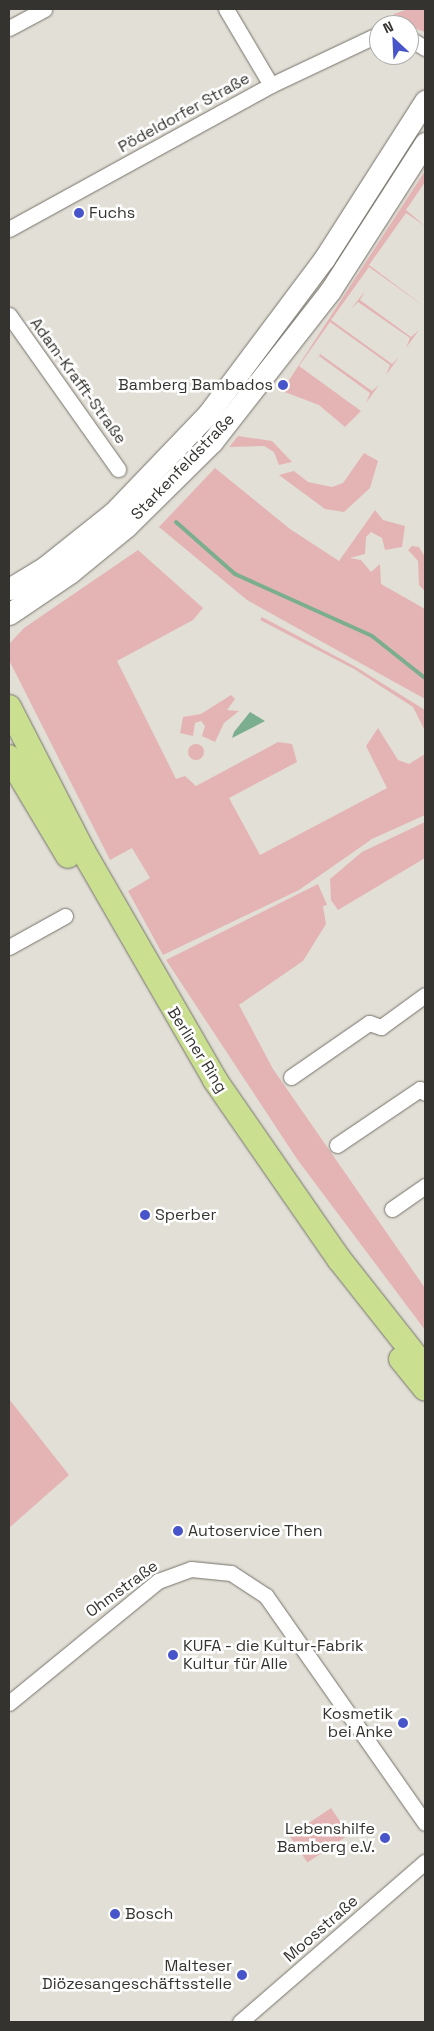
<!DOCTYPE html>
<html>
<head>
<meta charset="utf-8">
<style>
  body { margin:0 }
  #map { position:relative; width:434px; height:2031px; overflow:hidden; background:#e2dfd6; font-family:"Space Grotesk",sans-serif }
  div>[style] { position:absolute }
  .green>* { inset:0; background:#e4b4b4; transform-origin:0 0 }
  .round { border-radius:50% }
  .water>* { inset:0; background:#7aae8f }
  .stream>* { height:4px; margin:-2px; padding:0 2px; transform-origin:2px; border-radius:2px; background:#7aae8f }
  .roads { filter:drop-shadow(0 0 1px #75726a) drop-shadow(0 0 1px #75726a) }
  .street>* { height:15px; margin:-7.5px; padding:0 7.5px; transform-origin:7.5px; border-radius:7.5px; background:#fff }
  .secondary>* { height:21px; margin:-10.5px; padding:0 10.5px; transform-origin:10.5px; border-radius:10.5px; background:#fff }
  .primary>* { height:24px; margin:-12px; padding:0 12px; transform-origin:12px; border-radius:12px; background:#cadf90 }
  .dots>* { width:14px; height:14px; translate:-50% -50%; box-sizing:border-box; border:2px solid #fff; border-radius:50% }
  span { translate:-50% -50%; white-space:nowrap; text-align:center; line-height:1.15; -webkit-text-stroke:5px #fff; paint-order:stroke }
  .street-label { font-size:16px; color:#34332f }
  .poi-label { font-size:16px; color:#34332f }
  .left { translate:0 -50%; text-align:left }
  .right { translate:-100% -50%; text-align:right }
  .frame { position:absolute; inset:0; border:10px solid #34332f; pointer-events:none }
  .north { position:absolute; left:369px; top:15px; width:50px; height:50px; box-sizing:border-box; background:#fff; border:1px solid #aeadac; border-radius:50%; rotate:335deg; font-size:14px; font-weight:700; line-height:20px; text-align:center; color:#34332f }
  .north::after { content:''; display:block; margin:auto; width:18px; height:22px; background:#4854c9; clip-path:polygon(50% 0,100% 100%,50% 72%,0 100%) }
</style>
</head>
<body>
<div id="map">
  <div class="green">
    <div style="clip-path:polygon(408px 9px,425px 9px,425px 32px,394px 21px,394px 14px)"></div>
    <div style="clip-path:polygon(425px 171px,425px 182px,406px 210px,425px 226px,406px 213px,369px 265px,425px 307px,369px 267px,331px 320px,392px 364px,399px 357px,386px 375px,390px 365px,330px 322px,299px 366px,361px 411px,345px 427px,319px 405px,282px 391px)"></div>
    <div style="clip-path:polygon(365px 291px,360px 300px,411px 337px,419px 330px,406px 348px,410px 338px,358px 302px,351px 309px)"></div>
    <div style="clip-path:polygon(326px 346px,320px 354px,372px 391px,379px 385px,366px 403px,370px 393px,319px 356px,313px 364px)"></div>
    <div style="clip-path:polygon(238px 436px,272px 441px,292px 462px,279px 465px,274px 452px,264px 446px,229px 447px)"></div>
    <div style="clip-path:polygon(364px 453px,378px 461px,370px 488px,344px 512px,325px 509px,279px 475px,294px 471px,308px 482px,332px 487px,343px 483px)"></div>
    <div style="clip-path:polygon(215px 468px,290px 529px,339px 561px,375px 510px,383px 520px,405px 526px,402px 547px,385px 550px,382px 538px,371px 532px,366px 537px,365px 554px,350px 558px,361px 560px,371px 572px,380px 564px,381px 584px,425px 609px,425px 699px,247px 600px,159px 527px)"></div>
    <div style="clip-path:polygon(412px 546px,419px 547px,425px 557px,425px 591px,419px 585px,418px 561px,408px 550px)"></div>
    <div style="clip-path:polygon(138px 550px,203px 608px,193px 620px,117px 661px,176px 779px,185px 776px,196px 786px,278px 742px,292px 744px,297px 762px,229px 798px,260px 855px,387px 788px,366px 746px,378px 728px,398px 760px,409px 764px,425px 754px,425px 815px,372px 839px,299px 890px,163px 955px,128px 891px,150px 878px,132px 848px,110px 860px,9px 660px,9px 644px,24px 628px)"></div>
    <div style="clip-path:polygon(262px 617px,356px 667px,425px 710px,425px 731px,413px 707px,354px 669px,260px 620px)"></div>
    <div style="clip-path:polygon(231px 695px,235px 699px,227px 710px,239px 711px,224px 723px,215px 742px,202px 736px,205px 726px,201px 721px,195px 723px,193px 736px,180px 733px,183px 717px,201px 714px)"></div>
    <div class="round" style="left:188px;top:744px;width:16px;height:16px"></div>
    <div style="clip-path:polygon(425px 822px,425px 858px,338px 910px,331px 900px,330px 879px,362px 852px)"></div>
    <div style="clip-path:polygon(318px 884px,327px 905px,323px 906px,326px 924px,303px 961px,239px 1005px,273px 1069px,425px 1288px,425px 1330px,297px 1159px,166px 960px)"></div>
    <div style="clip-path:polygon(9px 1399px,69px 1475px,9px 1528px)"></div>
    <div style="left:331px;top:1808px;width:32px;height:50px;rotate:56deg"></div>
  </div>
  <div class="water">
    <div style="clip-path:polygon(250px 712px,265px 721px,232px 738px,234px 732px)"></div>
  </div>
  <div class="stream">
    <div style="left:176px;top:522px;width:79px;rotate:41.4deg"></div>
    <div style="left:235px;top:574px;width:150px;rotate:24.3deg"></div>
    <div style="left:372px;top:636px;width:68px;rotate:38.4deg"></div>
  </div>
  <div class="roads">
    <div class="street">
      <div style="left:226px;top:9px;width:88px;rotate:59.4deg"></div>
      <div style="left:9px;top:28px;width:40px;rotate:-28deg"></div>
      <div style="left:409px;top:38px;width:19px;rotate:32deg"></div>
      <div style="left:9px;top:229px;width:299px;rotate:-28.8deg"></div>
      <div style="left:271px;top:85px;width:119px;rotate:-25.3deg"></div>
      <div style="left:9px;top:315px;width:189px;rotate:54.7deg"></div>
      <div style="left:9px;top:947px;width:64px;rotate:-29deg"></div>
      <div style="left:291px;top:1077px;width:95px;rotate:-34.7deg"></div>
      <div style="left:369px;top:1023px;width:13px;rotate:18deg"></div>
      <div style="left:381px;top:1027px;width:54px;rotate:-36deg"></div>
      <div style="left:337px;top:1145px;width:100px;rotate:-34deg"></div>
      <div style="left:420px;top:1089px;width:6px;rotate:39deg"></div>
      <div style="left:392px;top:1209px;width:40px;rotate:-34.9deg"></div>
      <div style="left:9px;top:1703px;width:193px;rotate:-39.3deg"></div>
      <div style="left:158px;top:1581px;width:35px;rotate:-20deg"></div>
      <div style="left:191px;top:1569px;width:40px;rotate:5.7deg"></div>
      <div style="left:231px;top:1573px;width:42px;rotate:33.3deg"></div>
      <div style="left:266px;top:1596px;width:277px;rotate:55deg"></div>
      <div style="left:240px;top:2022px;width:245px;rotate:-40.9deg"></div>
    </div>
    <div class="secondary">
      <div style="left:9px;top:589px;width:42px;rotate:-31.4deg"></div>
      <div style="left:45px;top:567px;width:87px;rotate:-38.5deg"></div>
      <div style="left:113px;top:513px;width:137px;rotate:-46.2deg"></div>
      <div style="left:208px;top:414px;width:194px;rotate:-53.2deg"></div>
      <div style="left:324px;top:259px;width:188px;rotate:-57.4deg"></div>
      <div style="left:9px;top:614px;width:75px;rotate:-34.1deg"></div>
      <div style="left:71px;top:572px;width:72px;rotate:-39.4deg"></div>
      <div style="left:127px;top:526px;width:120px;rotate:-44.7deg"></div>
      <div style="left:212px;top:442px;width:192px;rotate:-52deg"></div>
      <div style="left:330px;top:291px;width:176px;rotate:-57.3deg"></div>
    </div>
    <div class="primary">
      <div style="left:9px;top:707px;width:162px;rotate:62.8deg"></div>
      <div style="left:83px;top:851px;width:264px;rotate:60deg"></div>
      <div style="left:215px;top:1080px;width:218px;rotate:55.3deg"></div>
      <div style="left:339px;top:1259px;width:139px;rotate:51.7deg"></div>
      <div style="left:9px;top:757px;width:115px;rotate:59.2deg"></div>
      <div style="left:401px;top:1359px;width:38px;rotate:51deg"></div>
    </div>
  </div>
  <div class="dots">
    <div style="left:79px;top:213px;background:#4854c9"></div>
    <div style="left:283px;top:385px;background:#4854c9"></div>
    <div style="left:145px;top:1215px;background:#4854c9"></div>
    <div style="left:178px;top:1531px;background:#4854c9"></div>
    <div style="left:173px;top:1655px;background:#4854c9"></div>
    <div style="left:403px;top:1723px;background:#4854c9"></div>
    <div style="left:385px;top:1838px;background:#4854c9"></div>
    <div style="left:115px;top:1914px;background:#4854c9"></div>
    <div style="left:242px;top:1975px;background:#4854c9"></div>
  </div>
  <div class="street-label">
    <span style="left:184px;top:113px;rotate:-29deg">Pödeldorfer Straße</span>
    <span style="left:78px;top:381px;rotate:54deg">Adam-Krafft-Straße</span>
    <span style="left:183px;top:467px;rotate:-46deg">Starkenfeldstraße</span>
    <span style="left:197px;top:1050px;rotate:58deg">Berliner Ring</span>
    <span style="left:122px;top:1589px;rotate:-36deg">Ohmstraße</span>
    <span style="left:321px;top:1929px;rotate:-41deg">Moosstraße</span>
  </div>
  <div class="poi-label">
    <span class="left" style="left:89px;top:213px">Fuchs</span>
    <span class="right" style="left:273px;top:385px">Bamberg Bambados</span>
    <span class="left" style="left:155px;top:1215px">Sperber</span>
    <span class="left" style="left:188px;top:1531px">Autoservice Then</span>
    <span class="left" style="left:183px;top:1655px">KUFA - die Kultur-Fabrik<br>Kultur für Alle</span>
    <span class="right" style="left:393px;top:1723px">Kosmetik<br>bei Anke</span>
    <span class="right" style="left:375px;top:1838px">Lebenshilfe<br>Bamberg e.V.</span>
    <span class="left" style="left:125px;top:1914px">Bosch</span>
    <span class="right" style="left:232px;top:1975px">Malteser<br>Diözesangeschäftsstelle</span>
  </div>
  <div class="frame"></div>
  <div class="north">N</div>
</div>
</body>
</html>
